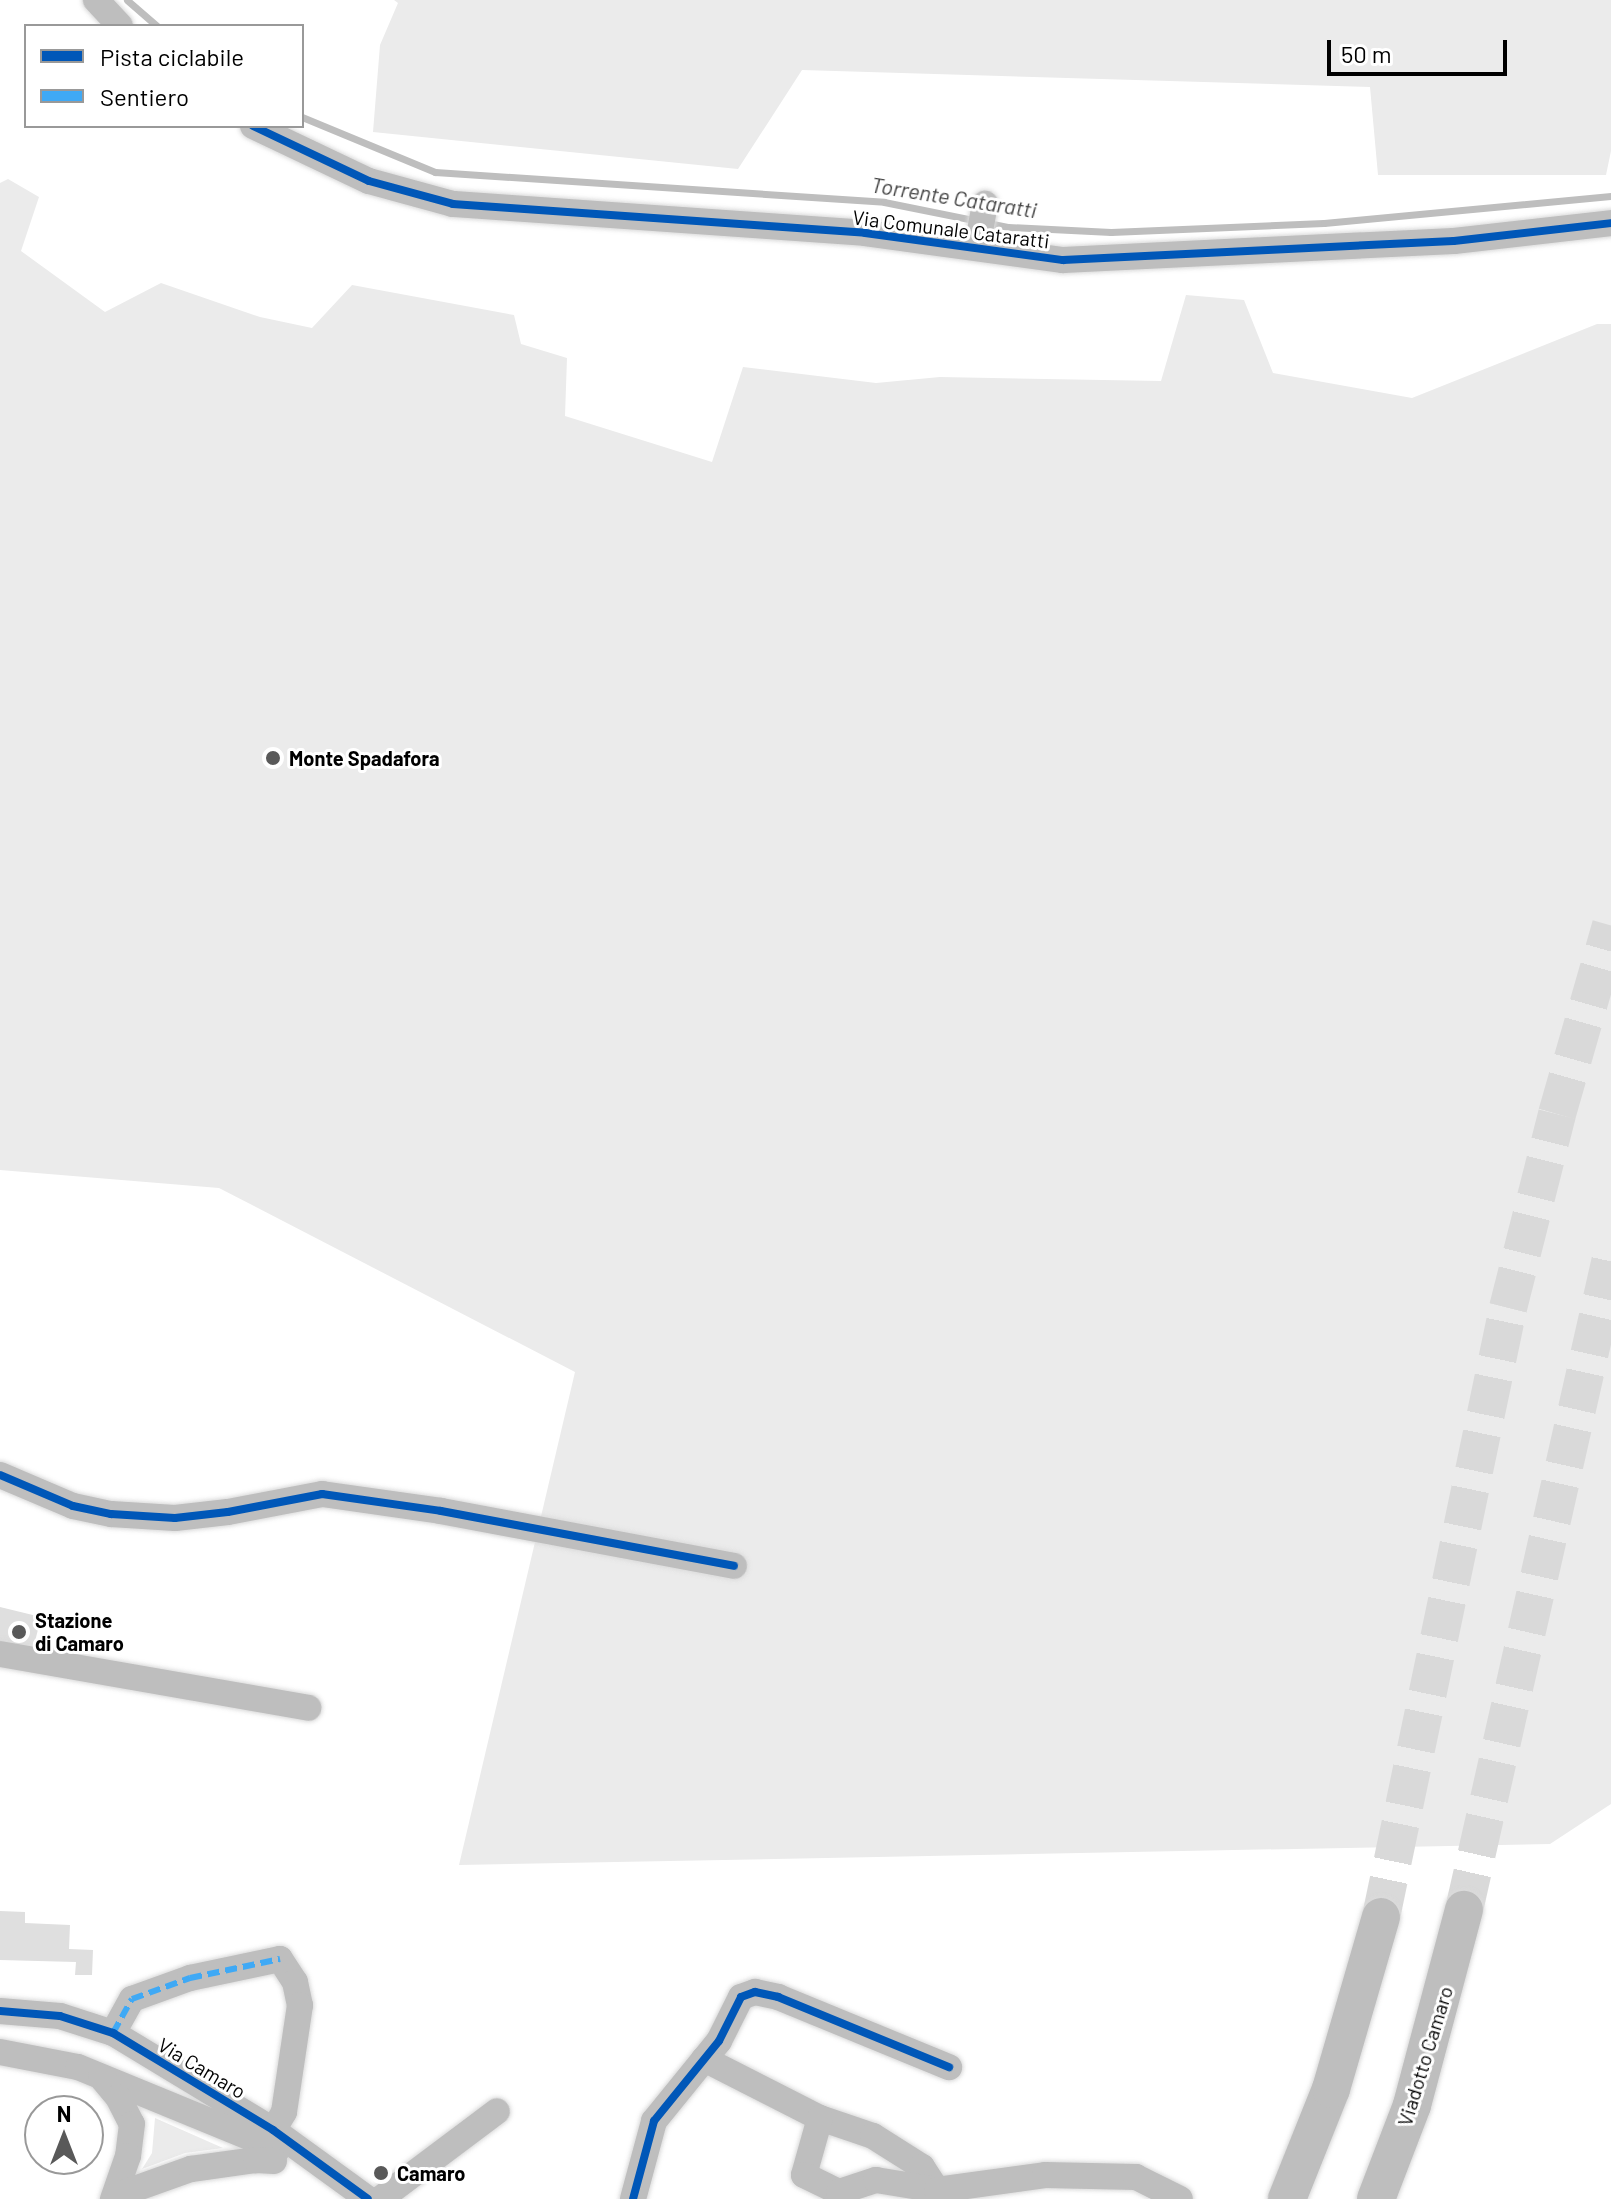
<!DOCTYPE html>
<html>
<head>
<meta charset="utf-8">
<style>
  body { margin:0 }
  #map { position:relative; width:1611px; height:2199px; overflow:hidden; background:#fff; font-family:Barlow,sans-serif }
  div>[style] { position:absolute }
  .green>* { inset:0; background:#ebebeb }
  .stream>* { height:7px; margin:-3.5px; padding:0 3.5px; transform-origin:3.5px; border-radius:3.5px; background:#bebebe }
  .building>* { inset:0; background:#dfdfdf }
  .highway-tunnel>* { height:38px; margin-top:-19px; transform-origin:0; background:repeating-linear-gradient(90deg,#d9d9d9 0 38px,transparent 0 57px) }
  .roads { filter:drop-shadow(0 0 2px #dbdbdb) drop-shadow(0 0 2px #dbdbdb) }
  .minor>* { height:26px; margin:-13px; padding:0 13px; transform-origin:13px; border-radius:13px; background:#bebebe }
  .highway>* { height:38px; margin:-19px; padding:0 19px; transform-origin:19px; border-radius:19px; background:#bebebe }
  .quiet>* { height:6px; margin-top:-3px; transform-origin:0; background:repeating-linear-gradient(90deg,#3fa9f5 0 12px,transparent 0 18px) }
  .cycleway>* { height:8px; margin:-4px; padding:0 4px; transform-origin:4px; border-radius:4px; background:#0057b8 }
  .dots>* { width:22px; height:22px; translate:-50% -50%; box-sizing:border-box; border:4px solid #fff; border-radius:50% }
  span { translate:-50% -50%; white-space:nowrap; text-align:center; line-height:1.15; -webkit-text-stroke:6px #fff; paint-order:stroke }
  .street-label { font-size:20px; color:#000 }
  .poi-label { font-size:20px; color:#000; font-weight:700 }
  .left { translate:0 -50%; text-align:left }
  .water-label { font-size:22px; color:#434343; font-style:italic }
  .legend { position:absolute; left:24px; top:24px; width:280px; height:104px; box-sizing:border-box; background:#fff; border:2px solid #999; margin:0; padding:10px 14px; list-style:none; font-size:24px; color:#000 }
  .legend li { display:flex; align-items:center; gap:16px; height:40px }
  .legend b { width:40px; border:2px solid #999 }
  .north { position:absolute; left:24px; top:2095px; width:80px; height:80px; box-sizing:border-box; background:#fff; border:2px solid #999; border-radius:50%; rotate:0deg; font-size:22px; font-weight:700; line-height:32px; text-align:center; color:#000 }
  .north::after { content:''; display:block; margin:auto; width:28px; height:36px; background:#595959; clip-path:polygon(50% 0,100% 100%,50% 72%,0 100%) }
  .scale { position:absolute; left:1327px; top:40px; width:180px; height:36px; box-sizing:border-box; border:4px solid #000; border-top:0; padding-left:10px; font-size:24px; line-height:28px; white-space:nowrap; color:#000; -webkit-text-stroke:6px #fff; paint-order:stroke }
</style>
</head>
<body>
<div id="map">
  <div class="green">
    <div style="clip-path:polygon(394px 0,1611px 0,1611px 151px,1606px 175px,1378px 175px,1370px 87px,802px 70px,738px 169px,373px 132px,380px 45px,398px 3px)"></div>
    <div style="clip-path:polygon(8px 179px,39px 197px,21px 251px,105px 312px,161px 283px,260px 317px,312px 328px,352px 285px,514px 315px,521px 344px,567px 358px,565px 416px,712px 462px,743px 367px,876px 383px,940px 377px,1161px 381px,1186px 295px,1244px 300px,1273px 373px,1412px 398px,1597px 324px,1611px 324px,1611px 1804px,1550px 1844px,459px 1865px,575px 1372px,219px 1188px,0 1170px,0 183px)"></div>
    <div style="clip-path:polygon(155px 2118px,223px 2148px,185px 2153px,142px 2169px,152px 2153px)"></div>
  </div>
  <div class="stream">
    <div style="left:127px;top:0;width:40px;rotate:41deg"></div>
    <div style="left:302px;top:117px;width:144px;rotate:22.5deg"></div>
    <div style="left:435px;top:172px;width:450px;rotate:3.8deg"></div>
    <div style="left:884px;top:202px;width:126px;rotate:11.4deg"></div>
    <div style="left:1008px;top:227px;width:103px;rotate:2.8deg"></div>
    <div style="left:1111px;top:232px;width:213px;rotate:-2.4deg"></div>
    <div style="left:1324px;top:223px;width:288px;rotate:-5.4deg"></div>
  </div>
  <div class="building">
    <div style="clip-path:polygon(0 1607px,41px 1617px,32px 1654px,0 1646px)"></div>
    <div style="clip-path:polygon(0 1911px,25px 1912px,25px 1923px,70px 1925px,69px 1949px,93px 1950px,92px 1975px,75px 1975px,76px 1962px,0 1960px)"></div>
  </div>
  <div class="highway-tunnel">
    <div style="left:1464px;top:1910px;width:668px;rotate:-77.29deg"></div>
    <div style="left:1381px;top:1917px;width:622px;rotate:-78.22deg"></div>
    <div style="left:1508px;top:1308px;width:200px;rotate:-75.8deg"></div>
    <div style="left:1557px;top:1114px;width:196px;rotate:-74deg"></div>
  </div>
  <div class="roads">
    <div class="minor">
      <div style="left:96px;top:0;width:35px;rotate:47deg"></div>
      <div style="left:253px;top:126px;width:128px;rotate:25.4deg"></div>
      <div style="left:369px;top:181px;width:87px;rotate:15.3deg"></div>
      <div style="left:453px;top:204px;width:413px;rotate:4deg"></div>
      <div style="left:865px;top:233px;width:200px;rotate:7.8deg"></div>
      <div style="left:1063px;top:260px;width:391px;rotate:-2.8deg"></div>
      <div style="left:1454px;top:241px;width:158px;rotate:-6.5deg"></div>
      <div style="left:977px;top:247px;width:44px;rotate:-79.5deg"></div>
      <div style="left:0;top:1475px;width:79px;rotate:23deg"></div>
      <div style="left:73px;top:1506px;width:39px;rotate:12deg"></div>
      <div style="left:111px;top:1514px;width:64px;rotate:3.6deg"></div>
      <div style="left:175px;top:1518px;width:53px;rotate:-6.5deg"></div>
      <div style="left:228px;top:1512px;width:96px;rotate:-10.8deg"></div>
      <div style="left:322px;top:1494px;width:120px;rotate:8.1deg"></div>
      <div style="left:441px;top:1511px;width:298px;rotate:10.6deg"></div>
      <div style="left:0;top:1654px;width:313px;rotate:9.9deg"></div>
      <div style="left:0;top:2011px;width:60px;rotate:4.8deg"></div>
      <div style="left:60px;top:2016px;width:56px;rotate:17.8deg"></div>
      <div style="left:113px;top:2033px;width:187px;rotate:31.2deg"></div>
      <div style="left:273px;top:2130px;width:117px;rotate:36deg"></div>
      <div style="left:113px;top:2033px;width:39px;rotate:-61deg"></div>
      <div style="left:132px;top:1999px;width:62px;rotate:-19.9deg"></div>
      <div style="left:190px;top:1978px;width:92px;rotate:-11.9deg"></div>
      <div style="left:280px;top:1959px;width:27px;rotate:57deg"></div>
      <div style="left:295px;top:1982px;width:24px;rotate:78deg"></div>
      <div style="left:300px;top:2005px;width:108px;rotate:98.5deg"></div>
      <div style="left:284px;top:2112px;width:56px;rotate:120.3deg"></div>
      <div style="left:0;top:2052px;width:79px;rotate:10.9deg"></div>
      <div style="left:78px;top:2067px;width:216px;rotate:22.3deg"></div>
      <div style="left:704px;top:2059px;width:130px;rotate:27deg"></div>
      <div style="left:820px;top:2118px;width:56px;rotate:18.8deg"></div>
      <div style="left:873px;top:2136px;width:58px;rotate:32.3deg"></div>
      <div style="left:922px;top:2167px;width:27px;rotate:57deg"></div>
      <div style="left:937px;top:2190px;width:9px;rotate:103deg"></div>
      <div style="left:101px;top:2077px;width:26px;rotate:50deg"></div>
      <div style="left:118px;top:2097px;width:30px;rotate:63deg"></div>
      <div style="left:132px;top:2124px;width:32px;rotate:97deg"></div>
      <div style="left:128px;top:2156px;width:46px;rotate:109.2deg"></div>
      <div style="left:820px;top:2118px;width:59px;rotate:105.7deg"></div>
      <div style="left:804px;top:2175px;width:39px;rotate:26deg"></div>
      <div style="left:839px;top:2192px;width:39px;rotate:-18deg"></div>
      <div style="left:876px;top:2180px;width:62px;rotate:9.3deg"></div>
      <div style="left:937px;top:2190px;width:109px;rotate:-7.9deg"></div>
      <div style="left:1045px;top:2175px;width:91px;rotate:1.3deg"></div>
      <div style="left:1136px;top:2177px;width:49px;rotate:26.6deg"></div>
      <div style="left:115px;top:2196px;width:81px;rotate:-19.6deg"></div>
      <div style="left:191px;top:2169px;width:66px;rotate:-7.9deg"></div>
      <div style="left:256px;top:2160px;width:18px;rotate:3deg"></div>
      <div style="left:380px;top:2199px;width:146px;rotate:-36.9deg"></div>
      <div style="left:633px;top:2199px;width:81px;rotate:-74.9deg"></div>
      <div style="left:654px;top:2121px;width:103px;rotate:-50.9deg"></div>
      <div style="left:719px;top:2041px;width:49px;rotate:-63.4deg"></div>
      <div style="left:741px;top:1997px;width:15px;rotate:-20deg"></div>
      <div style="left:755px;top:1992px;width:24px;rotate:12deg"></div>
      <div style="left:778px;top:1997px;width:185px;rotate:22.3deg"></div>
    </div>
    <div class="highway">
      <div style="left:1287px;top:2199px;width:118px;rotate:-68.2deg"></div>
      <div style="left:1331px;top:2089px;width:179px;rotate:-73.8deg"></div>
      <div style="left:1376px;top:2199px;width:101px;rotate:-69deg"></div>
      <div style="left:1412px;top:2105px;width:202px;rotate:-75.1deg"></div>
    </div>
  </div>
  <div class="quiet">
    <div style="left:113px;top:2033px;width:39px;rotate:-61deg"></div>
    <div style="left:132px;top:1999px;width:62px;rotate:-19.9deg"></div>
    <div style="left:190px;top:1978px;width:92px;rotate:-11.9deg"></div>
  </div>
  <div class="cycleway">
    <div style="left:253px;top:126px;width:128px;rotate:25.4deg"></div>
    <div style="left:369px;top:181px;width:87px;rotate:15.3deg"></div>
    <div style="left:453px;top:204px;width:413px;rotate:4deg"></div>
    <div style="left:865px;top:233px;width:200px;rotate:7.8deg"></div>
    <div style="left:1063px;top:260px;width:391px;rotate:-2.8deg"></div>
    <div style="left:1454px;top:241px;width:158px;rotate:-6.5deg"></div>
    <div style="left:0;top:1475px;width:79px;rotate:23deg"></div>
    <div style="left:73px;top:1506px;width:39px;rotate:12deg"></div>
    <div style="left:111px;top:1514px;width:64px;rotate:3.6deg"></div>
    <div style="left:175px;top:1518px;width:53px;rotate:-6.5deg"></div>
    <div style="left:228px;top:1512px;width:96px;rotate:-10.8deg"></div>
    <div style="left:322px;top:1494px;width:120px;rotate:8.1deg"></div>
    <div style="left:441px;top:1511px;width:298px;rotate:10.6deg"></div>
    <div style="left:0;top:2011px;width:60px;rotate:4.8deg"></div>
    <div style="left:60px;top:2016px;width:56px;rotate:17.8deg"></div>
    <div style="left:113px;top:2033px;width:187px;rotate:31.2deg"></div>
    <div style="left:273px;top:2130px;width:117px;rotate:36deg"></div>
    <div style="left:633px;top:2199px;width:81px;rotate:-74.9deg"></div>
    <div style="left:654px;top:2121px;width:103px;rotate:-50.9deg"></div>
    <div style="left:719px;top:2041px;width:49px;rotate:-63.4deg"></div>
    <div style="left:741px;top:1997px;width:15px;rotate:-20deg"></div>
    <div style="left:755px;top:1992px;width:24px;rotate:12deg"></div>
    <div style="left:778px;top:1997px;width:185px;rotate:22.3deg"></div>
  </div>
  <div class="dots">
    <div style="left:273px;top:758px;background:#595959"></div>
    <div style="left:19px;top:1632px;background:#595959"></div>
    <div style="left:381px;top:2173px;background:#595959"></div>
  </div>
  <div class="street-label">
    <span style="left:951px;top:229px;rotate:7deg">Via Comunale Cataratti</span>
    <span style="left:1425px;top:2056px;rotate:-73deg">Viadotto Camaro</span>
    <span style="left:202px;top:2068px;rotate:31deg">Via Camaro</span>
  </div>
  <div class="poi-label">
    <span class="left" style="left:289px;top:758px">Monte Spadafora</span>
    <span class="left" style="left:35px;top:1632px">Stazione<br>di Camaro</span>
    <span class="left" style="left:397px;top:2173px">Camaro</span>
  </div>
  <div class="water-label">
    <span style="left:954px;top:197px;rotate:9deg">Torrente Cataratti</span>
  </div>
  <ul class="legend">
  <li><b style="height:10px;background:#0057b8"></b>Pista ciclabile</li>
  <li><b style="height:10px;background:#3fa9f5"></b>Sentiero</li>
  </ul>
  <div class="north">N</div>
  <div class="scale">50 m</div>
</div>
</body>
</html>
